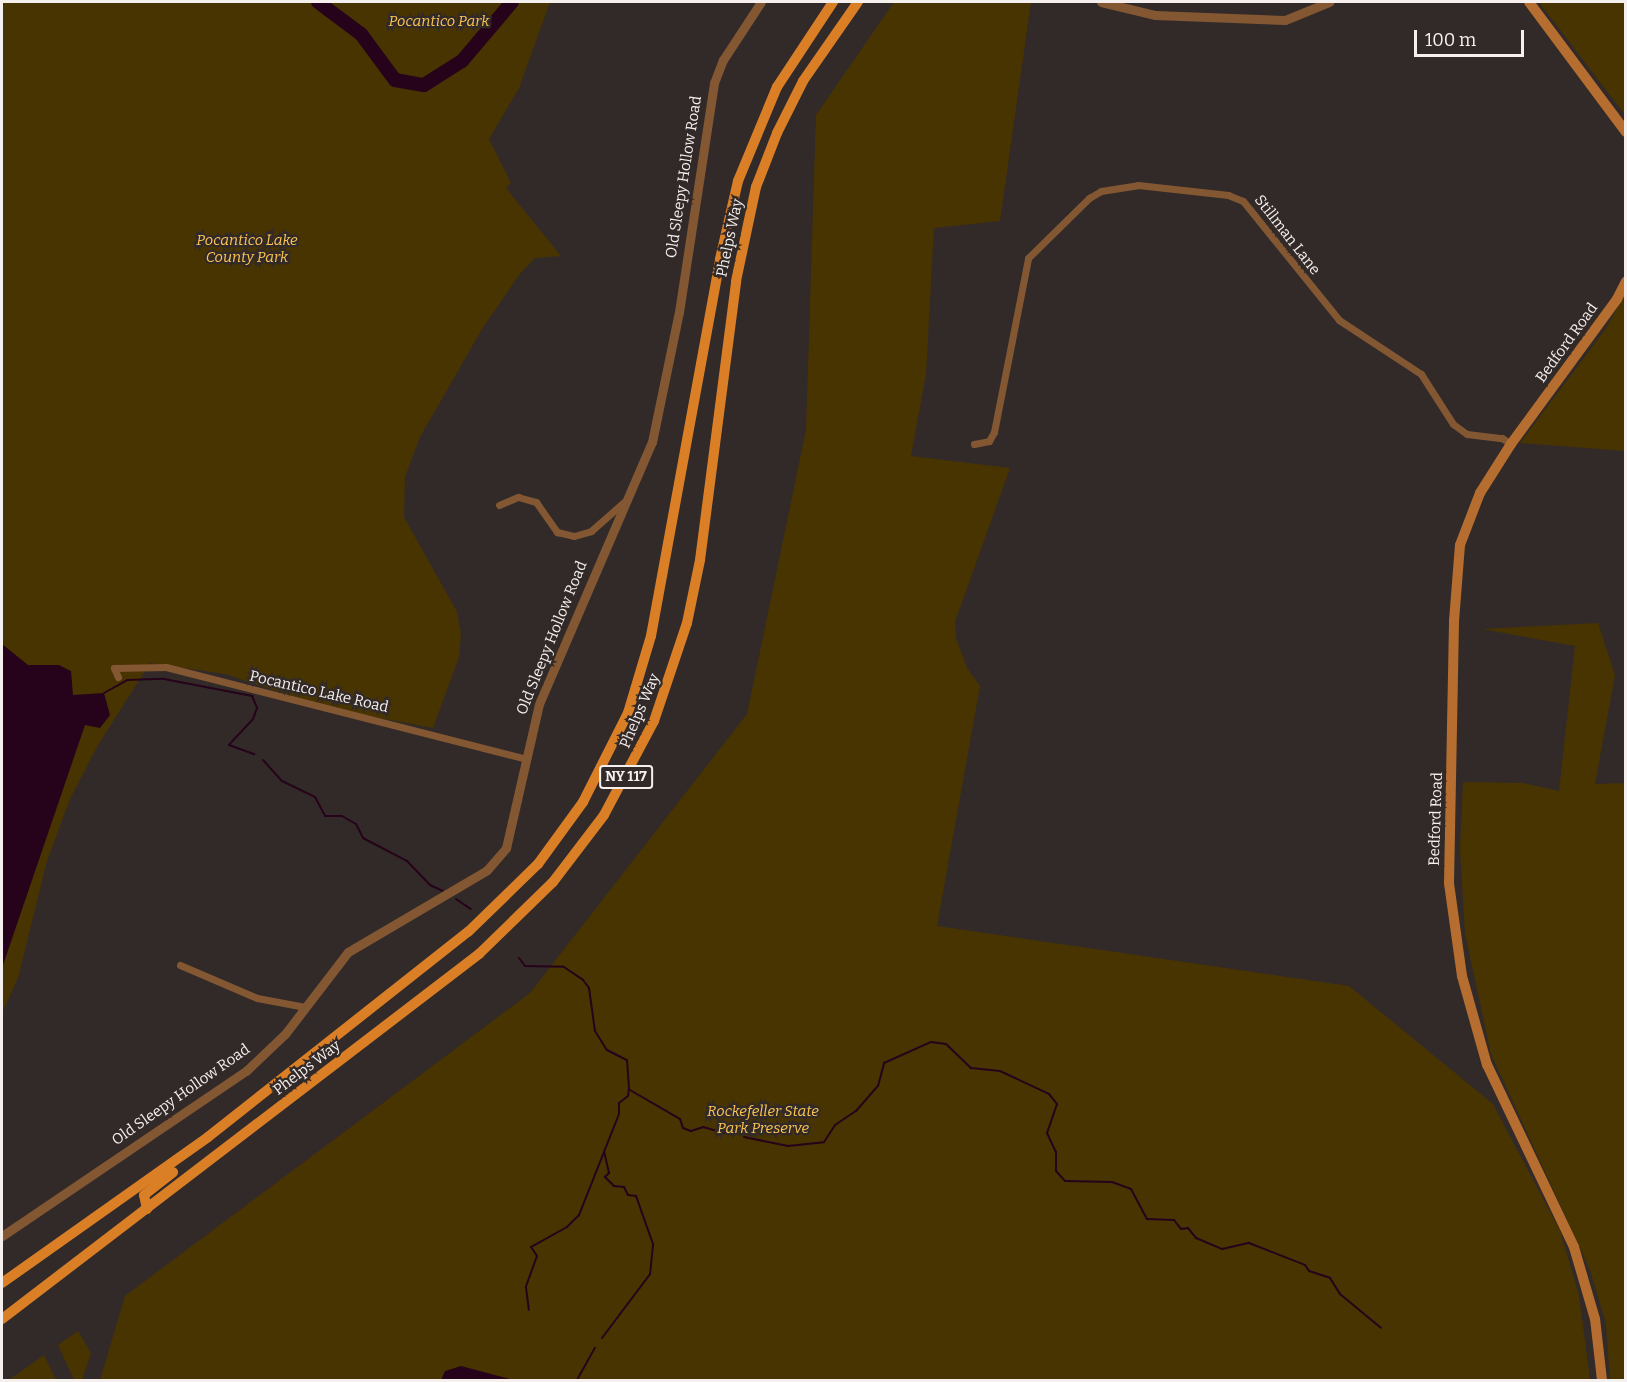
<!DOCTYPE html>
<html>
<head>
<meta charset="utf-8">
<style>
  body { margin:0 }
  #map { position:relative; width:1627px; height:1382px; overflow:hidden; background:#322a28; font-family:Bitter,serif }
  div>[style] { position:absolute }
  .green>* { inset:0; background:#483401 }
  .water>* { inset:0; background:#26031b }
  .stream>* { height:2px; margin:-1px; padding:0 1px; transform-origin:1px; border-radius:1px; background:#26031b }
  .river>* { height:14px; margin:-7px; padding:0 7px; transform-origin:7px; border-radius:7px; background:#26031b }
  .minor>* { height:7px; margin:-3.5px; padding:0 3.5px; transform-origin:3.5px; border-radius:3.5px; background:#845733 }
  .tertiary>* { height:9px; margin:-4.5px; padding:0 4.5px; transform-origin:4.5px; border-radius:4.5px; background:#845733 }
  .secondary>* { height:10px; margin:-5px; padding:0 5px; transform-origin:5px; border-radius:5px; background:#b56e2f }
  .primary>* { height:10px; margin:-5px; padding:0 5px; transform-origin:5px; border-radius:5px; background:#db7f27 }
  span { translate:-50% -50%; white-space:nowrap; text-align:center; line-height:1.15; -webkit-text-stroke:4.5px #322a28; paint-order:stroke }
  .shield-label span { padding:2px 4px; background:#322a28; border:2px solid; border-radius:4px; -webkit-text-stroke-width:0 }
  .shield-label { font-size:14px; color:#f5f0ee; font-weight:700 }
  .park-label { font-size:15px; color:#fcc551; font-style:italic }
  .street-label { font-size:15px; color:#f5f0ee }
  .frame { position:absolute; inset:0; border:3px solid #f5f0ee; pointer-events:none }
  .scale { position:absolute; left:1414px; top:30px; width:110px; height:27px; box-sizing:border-box; border:3px solid #f5f0ee; border-top:0; padding-left:8px; font-size:18px; line-height:21px; white-space:nowrap; color:#f5f0ee; -webkit-text-stroke:4px #322a28; paint-order:stroke }
</style>
</head>
<body>
<div id="map">
  <div class="green">
    <div style="clip-path:polygon(2px 2px,550px 2px,519px 88px,489px 139px,511px 183px,506px 188px,561px 256px,535px 258px,519px 275px,482px 329px,420px 437px,405px 477px,404px 517px,457px 612px,461px 634px,459px 657px,433px 728px,332px 709px,225px 674px,150px 663px,98px 745px,70px 799px,47px 861px,18px 978px,2px 1013px)"></div>
    <div style="clip-path:polygon(894px 2px,1031px 2px,1000px 221px,934px 228px,926px 374px,911px 456px,1010px 468px,955px 622px,956px 638px,967px 668px,980px 686px,937px 926px,1349px 986px,1493px 1104px,1560px 1231px,1579px 1295px,1590px 1380px,100px 1380px,125px 1296px,530px 993px,747px 714px,806px 430px,816px 115px)"></div>
    <div style="clip-path:polygon(1539px 2px,1625px 2px,1625px 115px,1541px 5px)"></div>
    <div style="clip-path:polygon(1625px 294px,1625px 451px,1520px 443px,1605px 330px)"></div>
    <div style="clip-path:polygon(1598px 623px,1615px 675px,1595px 784px,1626px 783px,1625px 1380px,1610px 1380px,1606px 1324px,1590px 1270px,1491px 1054px,1465px 933px,1460px 849px,1463px 782px,1523px 783px,1559px 791px,1575px 646px,1482px 629px)"></div>
    <div style="clip-path:polygon(78px 1331px,91px 1353px,82px 1380px,74px 1380px,58px 1345px)"></div>
    <div style="clip-path:polygon(44px 1355px,56px 1380px,9px 1380px)"></div>
  </div>
  <div class="water">
    <div style="clip-path:polygon(2px 644px,28px 665px,59px 665px,71px 671px,73px 695px,104px 693px,110px 715px,100px 728px,85px 725px,2px 968px)"></div>
    <div style="clip-path:polygon(461px 1366px,510px 1379px,516px 1380px,441px 1380px,445px 1371px)"></div>
  </div>
  <div class="stream">
    <div style="left:104px;top:693px;width:26px;rotate:-29deg"></div>
    <div style="left:127px;top:680px;width:37px;rotate:-2deg"></div>
    <div style="left:164px;top:679px;width:90px;rotate:10.9deg"></div>
    <div style="left:252px;top:696px;width:13px;rotate:67deg"></div>
    <div style="left:257px;top:708px;width:12px;rotate:110deg"></div>
    <div style="left:253px;top:719px;width:35px;rotate:133deg"></div>
    <div style="left:229px;top:745px;width:27px;rotate:20deg"></div>
    <div style="left:263px;top:760px;width:28px;rotate:48deg"></div>
    <div style="left:282px;top:781px;width:37px;rotate:26deg"></div>
    <div style="left:315px;top:797px;width:21px;rotate:62deg"></div>
    <div style="left:325px;top:816px;width:17px"></div>
    <div style="left:342px;top:816px;width:16px;rotate:30deg"></div>
    <div style="left:356px;top:824px;width:16px;rotate:63deg"></div>
    <div style="left:363px;top:838px;width:50px;rotate:27.6deg"></div>
    <div style="left:407px;top:861px;width:33px;rotate:46deg"></div>
    <div style="left:430px;top:885px;width:14px;rotate:25deg"></div>
    <div style="left:456px;top:899px;width:18px;rotate:34deg"></div>
    <div style="left:519px;top:958px;width:10px;rotate:53deg"></div>
    <div style="left:525px;top:966px;width:39px;rotate:1deg"></div>
    <div style="left:564px;top:967px;width:23px;rotate:34deg"></div>
    <div style="left:583px;top:980px;width:10px;rotate:53deg"></div>
    <div style="left:589px;top:988px;width:43px;rotate:82.1deg"></div>
    <div style="left:595px;top:1031px;width:22px;rotate:58deg"></div>
    <div style="left:607px;top:1050px;width:22px;rotate:27deg"></div>
    <div style="left:627px;top:1060px;width:28px;rotate:86deg"></div>
    <div style="left:629px;top:1088px;width:8px;rotate:97deg"></div>
    <div style="left:628px;top:1096px;width:11px;rotate:142deg"></div>
    <div style="left:619px;top:1103px;width:11px;rotate:90deg"></div>
    <div style="left:619px;top:1114px;width:109px;rotate:111.6deg"></div>
    <div style="left:579px;top:1215px;width:17px;rotate:135deg"></div>
    <div style="left:567px;top:1227px;width:41px;rotate:150.9deg"></div>
    <div style="left:531px;top:1247px;width:11px;rotate:56deg"></div>
    <div style="left:537px;top:1256px;width:33px;rotate:110deg"></div>
    <div style="left:526px;top:1287px;width:23px;rotate:83deg"></div>
    <div style="left:630px;top:1090px;width:58px;rotate:30.1deg"></div>
    <div style="left:680px;top:1119px;width:9px;rotate:72deg"></div>
    <div style="left:683px;top:1128px;width:9px;rotate:21deg"></div>
    <div style="left:691px;top:1131px;width:13px;rotate:-18deg"></div>
    <div style="left:703px;top:1127px;width:22px;rotate:16deg"></div>
    <div style="left:744px;top:1137px;width:45px;rotate:11.6deg"></div>
    <div style="left:788px;top:1146px;width:36px;rotate:-6deg"></div>
    <div style="left:824px;top:1142px;width:20px;rotate:-57deg"></div>
    <div style="left:835px;top:1125px;width:25px;rotate:-34deg"></div>
    <div style="left:856px;top:1111px;width:33px;rotate:-49deg"></div>
    <div style="left:878px;top:1086px;width:24px;rotate:-75deg"></div>
    <div style="left:884px;top:1063px;width:51px;rotate:-24.1deg"></div>
    <div style="left:931px;top:1042px;width:15px;rotate:8deg"></div>
    <div style="left:946px;top:1044px;width:35px;rotate:44deg"></div>
    <div style="left:971px;top:1068px;width:29px;rotate:6deg"></div>
    <div style="left:1000px;top:1071px;width:54px;rotate:25.1deg"></div>
    <div style="left:1049px;top:1094px;width:13px;rotate:51deg"></div>
    <div style="left:1057px;top:1104px;width:31px;rotate:109deg"></div>
    <div style="left:1047px;top:1133px;width:21px;rotate:65deg"></div>
    <div style="left:1056px;top:1152px;width:19px;rotate:90deg"></div>
    <div style="left:1056px;top:1171px;width:13px;rotate:48deg"></div>
    <div style="left:1065px;top:1181px;width:47px;rotate:1.2deg"></div>
    <div style="left:1112px;top:1182px;width:20px;rotate:20deg"></div>
    <div style="left:1131px;top:1189px;width:34px;rotate:62deg"></div>
    <div style="left:1147px;top:1219px;width:27px;rotate:2deg"></div>
    <div style="left:1174px;top:1220px;width:11px;rotate:52deg"></div>
    <div style="left:1181px;top:1229px;width:7px;rotate:-8deg"></div>
    <div style="left:1188px;top:1228px;width:13px;rotate:51deg"></div>
    <div style="left:1196px;top:1238px;width:28px;rotate:23deg"></div>
    <div style="left:1222px;top:1249px;width:28px;rotate:-13deg"></div>
    <div style="left:1249px;top:1243px;width:60px;rotate:21.4deg"></div>
    <div style="left:1305px;top:1265px;width:7px;rotate:56deg"></div>
    <div style="left:1309px;top:1271px;width:22px;rotate:18deg"></div>
    <div style="left:1330px;top:1278px;width:19px;rotate:58deg"></div>
    <div style="left:1340px;top:1294px;width:53px;rotate:39.7deg"></div>
    <div style="left:602px;top:1338px;width:80px;rotate:-53.1deg"></div>
    <div style="left:650px;top:1274px;width:30px;rotate:-84deg"></div>
    <div style="left:653px;top:1244px;width:51px;rotate:-109.5deg"></div>
    <div style="left:636px;top:1196px;width:8px;rotate:-173deg"></div>
    <div style="left:628px;top:1195px;width:9px;rotate:-117deg"></div>
    <div style="left:624px;top:1187px;width:10px;rotate:-174deg"></div>
    <div style="left:614px;top:1186px;width:13px;rotate:-135deg"></div>
    <div style="left:605px;top:1177px;width:6px;rotate:-45deg"></div>
    <div style="left:609px;top:1173px;width:22px;rotate:-103deg"></div>
    <div style="left:577px;top:1380px;width:37px;rotate:-61deg"></div>
  </div>
  <div class="river">
    <div style="left:318px;top:2px;width:54px;rotate:36.7deg"></div>
    <div style="left:361px;top:34px;width:57px;rotate:53.5deg"></div>
    <div style="left:395px;top:80px;width:29px;rotate:10deg"></div>
    <div style="left:424px;top:85px;width:45px;rotate:-32.3deg"></div>
    <div style="left:462px;top:61px;width:77px;rotate:-49.7deg"></div>
  </div>
  <div class="minor">
    <div style="left:974px;top:444px;width:15px;rotate:-11deg"></div>
    <div style="left:989px;top:441px;width:10px;rotate:-61deg"></div>
    <div style="left:994px;top:432px;width:177px;rotate:-78.9deg"></div>
    <div style="left:1028px;top:258px;width:86px;rotate:-44.5deg"></div>
    <div style="left:1089px;top:198px;width:14px;rotate:-30deg"></div>
    <div style="left:1101px;top:191px;width:37px;rotate:-9deg"></div>
    <div style="left:1138px;top:185px;width:91px;rotate:6.3deg"></div>
    <div style="left:1228px;top:195px;width:16px;rotate:22deg"></div>
    <div style="left:1243px;top:201px;width:153px;rotate:51.1deg"></div>
    <div style="left:1339px;top:320px;width:98px;rotate:33.4deg"></div>
    <div style="left:1421px;top:374px;width:59px;rotate:57.4deg"></div>
    <div style="left:1453px;top:424px;width:17px;rotate:36deg"></div>
    <div style="left:1467px;top:434px;width:35px;rotate:7deg"></div>
    <div style="left:1502px;top:438px;width:11px;rotate:34deg"></div>
    <div style="left:499px;top:505px;width:21px;rotate:-23deg"></div>
    <div style="left:518px;top:497px;width:19px;rotate:16deg"></div>
    <div style="left:536px;top:502px;width:37px;rotate:55deg"></div>
    <div style="left:557px;top:532px;width:17px;rotate:13deg"></div>
    <div style="left:574px;top:536px;width:18px;rotate:-16deg"></div>
    <div style="left:591px;top:531px;width:44px;rotate:-41.3deg"></div>
    <div style="left:118px;top:677px;width:10px;rotate:-114deg"></div>
    <div style="left:114px;top:668px;width:52px;rotate:-1.1deg"></div>
    <div style="left:166px;top:667px;width:372px;rotate:14.3deg"></div>
    <div style="left:180px;top:965px;width:84px;rotate:23.2deg"></div>
    <div style="left:257px;top:998px;width:49px;rotate:10.6deg"></div>
  </div>
  <div class="tertiary">
    <div style="left:1101px;top:2px;width:56px;rotate:13.5deg"></div>
    <div style="left:1155px;top:15px;width:130px;rotate:2.2deg"></div>
    <div style="left:1285px;top:20px;width:48px;rotate:-22.2deg"></div>
    <div style="left:2px;top:1236px;width:295px;rotate:-34.1deg"></div>
    <div style="left:246px;top:1071px;width:54px;rotate:-43.5deg"></div>
    <div style="left:285px;top:1034px;width:103px;rotate:-52.5deg"></div>
    <div style="left:348px;top:952px;width:161px;rotate:-30.5deg"></div>
    <div style="left:487px;top:870px;width:29px;rotate:-49deg"></div>
    <div style="left:506px;top:848px;width:148px;rotate:-77.1deg"></div>
    <div style="left:539px;top:704px;width:285px;rotate:-66.7deg"></div>
    <div style="left:652px;top:442px;width:133px;rotate:-78.3deg"></div>
    <div style="left:679px;top:312px;width:232px;rotate:-81.3deg"></div>
    <div style="left:714px;top:83px;width:25px;rotate:-69deg"></div>
    <div style="left:723px;top:60px;width:69px;rotate:-56.8deg"></div>
  </div>
  <div class="secondary">
    <div style="left:1529px;top:2px;width:162px;rotate:53.3deg"></div>
    <div style="left:1602px;top:1380px;width:61px;rotate:-96.5deg"></div>
    <div style="left:1595px;top:1319px;width:75px;rotate:-106.3deg"></div>
    <div style="left:1574px;top:1247px;width:202px;rotate:-115.5deg"></div>
    <div style="left:1487px;top:1065px;width:92px;rotate:-105.7deg"></div>
    <div style="left:1462px;top:976px;width:94px;rotate:-98deg"></div>
    <div style="left:1449px;top:883px;width:262px;rotate:-88.9deg"></div>
    <div style="left:1454px;top:621px;width:76px;rotate:-85.5deg"></div>
    <div style="left:1460px;top:545px;width:56px;rotate:-69deg"></div>
    <div style="left:1480px;top:493px;width:58px;rotate:-57.7deg"></div>
    <div style="left:1511px;top:444px;width:180px;rotate:-53.8deg"></div>
    <div style="left:1617px;top:299px;width:20px;rotate:-63deg"></div>
  </div>
  <div class="primary">
    <div style="left:147px;top:1209px;width:14px;rotate:-102deg"></div>
    <div style="left:144px;top:1195px;width:37px;rotate:-38deg"></div>
    <div style="left:2px;top:1283px;width:252px;rotate:-35.3deg"></div>
    <div style="left:208px;top:1137px;width:331px;rotate:-38.3deg"></div>
    <div style="left:468px;top:932px;width:98px;rotate:-44.2deg"></div>
    <div style="left:538px;top:864px;width:77px;rotate:-54deg"></div>
    <div style="left:583px;top:802px;width:100px;rotate:-63.2deg"></div>
    <div style="left:628px;top:713px;width:80px;rotate:-73.4deg"></div>
    <div style="left:651px;top:636px;width:383px;rotate:-79.6deg"></div>
    <div style="left:720px;top:259px;width:80px;rotate:-77deg"></div>
    <div style="left:738px;top:181px;width:102px;rotate:-67.5deg"></div>
    <div style="left:777px;top:87px;width:102px;rotate:-56.6deg"></div>
    <div style="left:2px;top:1319px;width:601px;rotate:-37.42deg"></div>
    <div style="left:479px;top:954px;width:103px;rotate:-44.2deg"></div>
    <div style="left:553px;top:882px;width:84px;rotate:-52.7deg"></div>
    <div style="left:604px;top:815px;width:106px;rotate:-62deg"></div>
    <div style="left:654px;top:721px;width:103px;rotate:-71.4deg"></div>
    <div style="left:687px;top:623px;width:64px;rotate:-78.3deg"></div>
    <div style="left:700px;top:560px;width:281px;rotate:-82.6deg"></div>
    <div style="left:736px;top:281px;width:96px;rotate:-78deg"></div>
    <div style="left:756px;top:187px;width:58px;rotate:-68.7deg"></div>
    <div style="left:777px;top:133px;width:58px;rotate:-63.4deg"></div>
    <div style="left:803px;top:81px;width:96px;rotate:-55.2deg"></div>
  </div>
  <div class="shield-label">
    <span style="left:626px;top:777px">NY 117</span>
  </div>
  <div class="park-label">
    <span style="left:439px;top:22px">Pocantico Park</span>
    <span style="left:247px;top:249px">Pocantico Lake<br>County Park</span>
    <span style="left:763px;top:1120px">Rockefeller State<br>Park Preserve</span>
  </div>
  <div class="street-label">
    <span style="left:684px;top:177px;rotate:-81deg">Old Sleepy Hollow Road</span>
    <span style="left:1287px;top:235px;rotate:52deg">Stillman Lane</span>
    <span style="left:730px;top:238px;rotate:-78deg">Phelps Way</span>
    <span style="left:1567px;top:343px;rotate:-54deg">Bedford Road</span>
    <span style="left:552px;top:638px;rotate:-68deg">Old Sleepy Hollow Road</span>
    <span style="left:319px;top:692px;rotate:13deg">Pocantico Lake Road</span>
    <span style="left:640px;top:711px;rotate:-67deg">Phelps Way</span>
    <span style="left:1436px;top:819px;rotate:-88deg">Bedford Road</span>
    <span style="left:307px;top:1068px;rotate:-37deg">Phelps Way</span>
    <span style="left:181px;top:1095px;rotate:-35deg">Old Sleepy Hollow Road</span>
  </div>
  <div class="frame"></div>
  <div class="scale">100 m</div>
</div>
</body>
</html>
